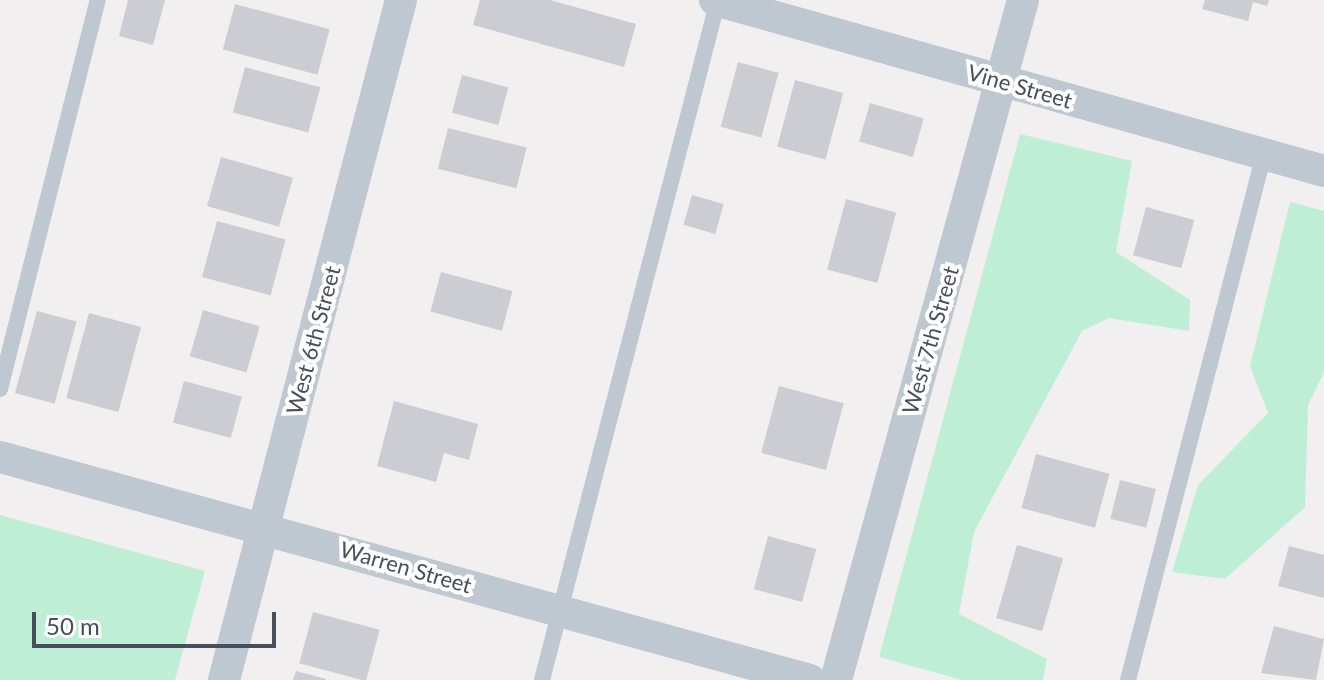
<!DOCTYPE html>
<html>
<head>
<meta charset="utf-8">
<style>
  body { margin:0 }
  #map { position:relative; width:1324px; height:680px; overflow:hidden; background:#f1efef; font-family:Lato,sans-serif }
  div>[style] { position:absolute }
  .green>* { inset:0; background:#beeed6 }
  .building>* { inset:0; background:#cccdd3; transform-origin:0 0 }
  .lane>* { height:16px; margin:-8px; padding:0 8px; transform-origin:8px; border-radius:8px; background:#bfc7d0 }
  .street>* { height:32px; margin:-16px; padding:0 16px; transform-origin:16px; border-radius:16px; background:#bfc7d0 }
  span { translate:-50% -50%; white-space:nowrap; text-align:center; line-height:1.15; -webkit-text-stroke:8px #fff; paint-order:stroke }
  .street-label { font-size:22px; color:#474f5c }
  .scale { position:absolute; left:32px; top:612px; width:244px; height:36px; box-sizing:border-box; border:4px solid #474f5c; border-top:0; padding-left:10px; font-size:24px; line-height:28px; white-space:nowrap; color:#474f5c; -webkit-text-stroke:6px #fff; paint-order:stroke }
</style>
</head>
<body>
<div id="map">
  <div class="green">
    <div style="clip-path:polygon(1020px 134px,1132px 161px,1116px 252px,1190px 300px,1189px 331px,1109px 318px,1082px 331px,974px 532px,959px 614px,1047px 659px,1043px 680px,962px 680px,879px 657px)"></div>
    <div style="clip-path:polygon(1290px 202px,1324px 211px,1324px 372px,1308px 405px,1305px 507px,1225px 579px,1172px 572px,1198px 485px,1268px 413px,1250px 366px)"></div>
    <div style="clip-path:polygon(0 515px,205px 571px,175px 680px,0 680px)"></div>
  </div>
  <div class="building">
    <div style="clip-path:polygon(128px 0,165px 0,153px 45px,119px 36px)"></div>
    <div style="clip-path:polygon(480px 0,550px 0,636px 24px,624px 67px,473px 25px)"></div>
    <div style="clip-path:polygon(1205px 0,1269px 0,1267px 6px,1253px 2px,1248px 21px,1202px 9px)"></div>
    <div style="left:235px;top:4px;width:98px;height:47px;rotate:15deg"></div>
    <div style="left:738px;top:62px;width:42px;height:67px;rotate:15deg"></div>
    <div style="left:245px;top:67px;width:78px;height:47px;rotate:15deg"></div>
    <div style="left:462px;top:75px;width:48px;height:39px;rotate:15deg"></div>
    <div style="left:795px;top:80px;width:50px;height:69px;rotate:15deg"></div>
    <div style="left:870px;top:103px;width:56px;height:40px;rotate:16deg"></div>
    <div style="left:448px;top:128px;width:81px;height:42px;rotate:14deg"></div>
    <div style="left:221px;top:157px;width:75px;height:51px;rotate:16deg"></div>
    <div style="left:692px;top:195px;width:33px;height:31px;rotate:16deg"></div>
    <div style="left:846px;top:199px;width:52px;height:73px;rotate:15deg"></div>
    <div style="left:1146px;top:207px;width:50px;height:50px;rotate:15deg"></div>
    <div style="left:217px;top:221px;width:71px;height:58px;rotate:15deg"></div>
    <div style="left:441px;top:272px;width:74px;height:41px;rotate:15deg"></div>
    <div style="left:203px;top:310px;width:59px;height:48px;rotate:16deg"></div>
    <div style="left:37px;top:311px;width:41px;height:85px;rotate:15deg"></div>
    <div style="left:89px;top:313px;width:54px;height:88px;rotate:15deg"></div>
    <div style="left:184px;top:381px;width:60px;height:43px;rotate:15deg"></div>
    <div style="left:779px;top:386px;width:67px;height:69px;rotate:15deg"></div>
    <div style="clip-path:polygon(394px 401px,478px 424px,469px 460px,444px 453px,436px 482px,377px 466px)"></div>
    <div style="left:1036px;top:454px;width:76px;height:56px;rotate:15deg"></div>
    <div style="left:1120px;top:480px;width:37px;height:40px;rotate:14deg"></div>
    <div style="left:768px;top:536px;width:50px;height:55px;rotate:15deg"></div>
    <div style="left:1017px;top:545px;width:48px;height:76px;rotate:16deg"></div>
    <div style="clip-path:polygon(1289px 546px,1324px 555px,1324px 598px,1278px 586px)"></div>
    <div style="left:313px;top:612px;width:69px;height:53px;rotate:15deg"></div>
    <div style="clip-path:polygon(1274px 626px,1324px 639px,1316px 680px,1261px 673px)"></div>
    <div style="clip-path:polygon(296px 671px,326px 679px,326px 680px,293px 680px)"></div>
  </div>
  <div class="lane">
    <div style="left:0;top:389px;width:401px;rotate:-75.9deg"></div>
    <div style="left:542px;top:680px;width:702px;rotate:-75.49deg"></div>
    <div style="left:1128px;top:680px;width:543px;rotate:-75.5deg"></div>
  </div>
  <div class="street">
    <div style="left:715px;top:0;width:633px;rotate:15.68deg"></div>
    <div style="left:0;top:457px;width:840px;rotate:15.39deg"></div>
    <div style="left:224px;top:680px;width:703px;rotate:-75.41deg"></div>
    <div style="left:836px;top:680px;width:705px;rotate:-74.62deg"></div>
  </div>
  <div class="street-label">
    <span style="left:1020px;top:86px;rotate:16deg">Vine Street</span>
    <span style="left:313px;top:340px;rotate:-75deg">West 6th Street</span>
    <span style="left:930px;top:340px;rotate:-74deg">West 7th Street</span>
    <span style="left:406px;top:567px;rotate:16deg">Warren Street</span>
  </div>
  <div class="scale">50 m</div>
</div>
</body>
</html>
